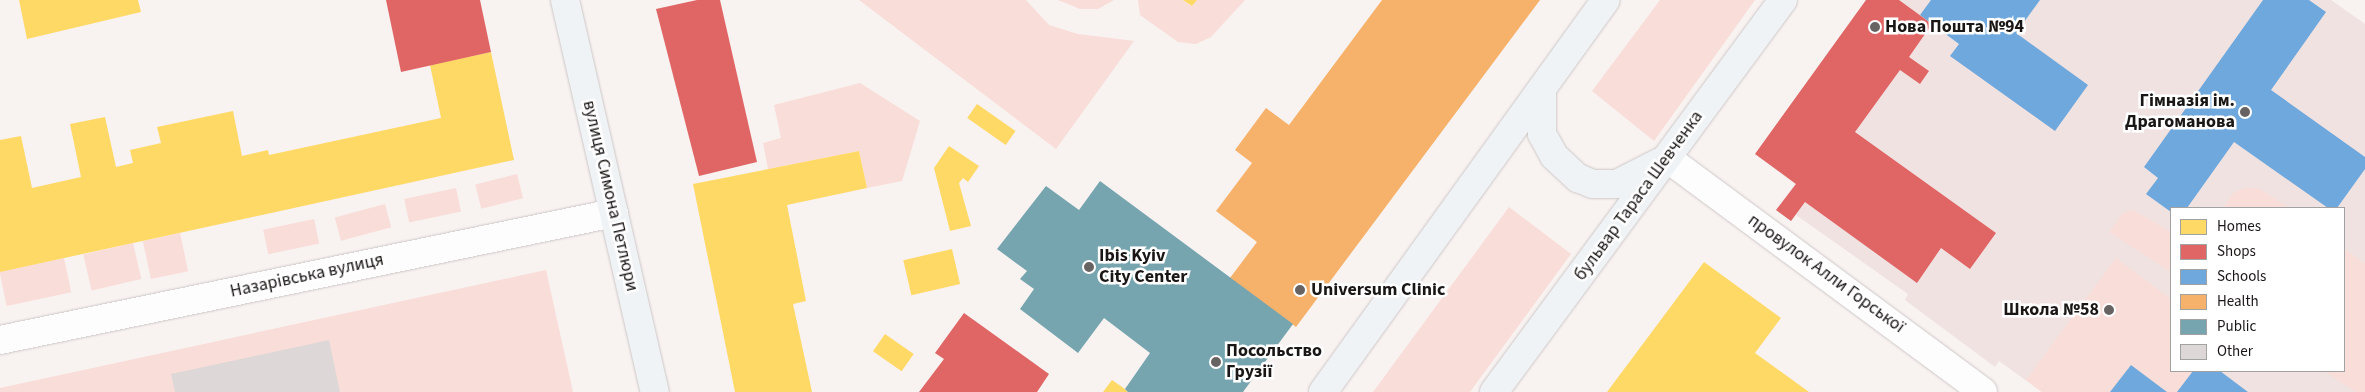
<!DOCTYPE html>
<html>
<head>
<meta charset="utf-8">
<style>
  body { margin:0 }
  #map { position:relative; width:2365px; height:392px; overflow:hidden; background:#f8f2f1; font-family:"Source Sans 3",sans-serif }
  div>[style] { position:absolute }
  .built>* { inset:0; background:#f0e2e1 }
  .green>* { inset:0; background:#f9ddd8; transform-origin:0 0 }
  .homes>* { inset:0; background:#ffd966; transform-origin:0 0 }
  .shops>* { inset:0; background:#e06666 }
  .schools>* { inset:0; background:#6fa8dc }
  .health>* { inset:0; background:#f6b26b }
  .public>* { inset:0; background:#76a5af }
  .building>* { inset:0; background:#ddd8d7 }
  .roads { filter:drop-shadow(0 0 1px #cdc8c7) drop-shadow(0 0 1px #cdc8c7) }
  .minor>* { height:28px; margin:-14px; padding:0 14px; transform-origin:14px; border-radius:14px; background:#fefdfd }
  .major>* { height:28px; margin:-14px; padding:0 14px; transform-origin:14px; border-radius:14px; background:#f0f3f6 }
  .dots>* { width:14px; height:14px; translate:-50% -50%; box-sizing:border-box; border:2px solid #fff; border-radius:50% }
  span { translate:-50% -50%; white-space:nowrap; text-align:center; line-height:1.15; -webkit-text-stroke:5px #fff; paint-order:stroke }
  .poi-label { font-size:18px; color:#1a1616; font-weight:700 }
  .left { translate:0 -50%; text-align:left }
  .right { translate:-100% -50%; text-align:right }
  .street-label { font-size:18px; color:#1a1616 }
  .legend { position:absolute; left:2170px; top:207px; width:175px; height:165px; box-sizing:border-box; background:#fff; border:1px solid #a3a2a2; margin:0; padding:6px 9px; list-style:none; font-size:15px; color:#1a1616 }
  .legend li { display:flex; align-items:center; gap:10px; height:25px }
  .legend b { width:25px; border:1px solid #a3a2a2 }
</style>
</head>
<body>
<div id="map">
  <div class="built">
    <div style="clip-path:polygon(evenodd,1866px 0,2331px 0,2358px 19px,2365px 24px,2365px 392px,2042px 392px,1999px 361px,1995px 367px,1905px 300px,1908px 294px,1796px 215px,1791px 221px,1776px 210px,1795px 184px,1755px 154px,1866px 0,2171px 208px,2344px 208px,2344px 371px,2171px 371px,2171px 208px)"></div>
  </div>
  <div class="green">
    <div style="clip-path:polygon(859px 0,1026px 0,1049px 25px,1078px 34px,1134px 41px,1056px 149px)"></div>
    <div style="clip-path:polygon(1058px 0,1114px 0,1098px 9px,1080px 9px)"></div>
    <div style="clip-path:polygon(1138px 0,1183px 0,1192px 6px,1197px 0,1245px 0,1211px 37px,1196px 44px,1178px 42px,1140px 15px)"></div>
    <div style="clip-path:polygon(1660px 0,1755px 0,1654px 141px,1592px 91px)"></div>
    <div style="clip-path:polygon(860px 83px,920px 121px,902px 181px,867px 188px,859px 151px,768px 169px,763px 143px,781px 138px,774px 105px)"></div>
    <div style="left:517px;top:174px;width:25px;height:43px;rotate:76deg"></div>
    <div style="left:456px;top:188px;width:24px;height:53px;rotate:78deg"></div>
    <div style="clip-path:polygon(2245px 188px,2258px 188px,2289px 208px,2223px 208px,2233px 193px)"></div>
    <div style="left:385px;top:204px;width:24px;height:52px;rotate:75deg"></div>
    <div style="clip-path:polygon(1509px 207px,1571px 254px,1470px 392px,1373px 392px)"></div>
    <div style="clip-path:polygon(2133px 210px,2171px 232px,2171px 272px,2109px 232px,2123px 213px)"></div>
    <div style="left:314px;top:219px;width:25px;height:52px;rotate:78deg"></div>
    <div style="left:180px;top:233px;width:39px;height:38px;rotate:78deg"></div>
    <div style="left:133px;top:243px;width:37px;height:51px;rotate:77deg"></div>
    <div style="clip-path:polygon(2345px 249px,2365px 264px,2365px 392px,2356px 392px,2324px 371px,2344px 371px)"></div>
    <div style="left:64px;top:258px;width:35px;height:66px;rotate:78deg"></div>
    <div style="clip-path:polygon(2116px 258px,2171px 299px,2171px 371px,2193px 371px,2177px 392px,2167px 392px,2131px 365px,2110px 392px,2042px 392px,2026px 380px)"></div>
    <div style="clip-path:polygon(546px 270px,573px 392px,0 392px,0 388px)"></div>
  </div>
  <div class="homes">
    <div style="clip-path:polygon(19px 0,138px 0,141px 12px,27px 39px)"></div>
    <div style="clip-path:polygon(1183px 0,1197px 0,1192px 6px)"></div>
    <div style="clip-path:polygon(491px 52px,514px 160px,0 272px,0 140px,21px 136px,32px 188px,81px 177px,70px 124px,105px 117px,116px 167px,133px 163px,130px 150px,161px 143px,157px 127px,233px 111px,242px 156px,268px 150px,269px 155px,441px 118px,430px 65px)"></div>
    <div style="left:977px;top:104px;width:47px;height:17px;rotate:35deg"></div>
    <div style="clip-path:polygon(949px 146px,979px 166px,968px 182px,963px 178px,959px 183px,971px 226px,950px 231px,934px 168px)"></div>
    <div style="clip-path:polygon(859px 151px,867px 188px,787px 205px,806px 301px,793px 304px,812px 392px,735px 392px,693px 184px)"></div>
    <div style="left:952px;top:249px;width:36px;height:50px;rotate:77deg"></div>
    <div style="clip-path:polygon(1704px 262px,1781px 318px,1755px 353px,1809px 392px,1607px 392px)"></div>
    <div style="left:885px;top:334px;width:35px;height:21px;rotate:35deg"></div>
    <div style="clip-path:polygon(1112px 380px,1125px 389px,1128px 392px,1103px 392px)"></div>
  </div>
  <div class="shops">
    <div style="clip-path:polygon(386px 0,480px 0,491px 52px,401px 72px)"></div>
    <div style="clip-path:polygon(697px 0,720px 0,757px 162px,699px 176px,656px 9px)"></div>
    <div style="clip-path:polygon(1866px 0,1899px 0,1932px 24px,1909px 57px,1929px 71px,1920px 84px,1900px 70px,1855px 132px,1996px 233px,1970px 269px,1941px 248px,1917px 283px,1805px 202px,1791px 221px,1776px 210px,1796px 184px,1755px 154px)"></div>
    <div style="clip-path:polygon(964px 313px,1049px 374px,1037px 392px,919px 392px,944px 359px,935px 353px)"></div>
  </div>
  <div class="schools">
    <div style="clip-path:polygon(1931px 0,2040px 0,2016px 33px,2088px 85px,2055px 131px,1950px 56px,1959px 44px,1920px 15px)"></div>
    <div style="clip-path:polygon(2263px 0,2309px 0,2326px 12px,2271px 90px,2365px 157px,2365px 169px,2337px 208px,2328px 208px,2234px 142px,2187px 208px,2171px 208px,2171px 212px,2146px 194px,2158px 178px,2144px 167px)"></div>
    <div style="clip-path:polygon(2131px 365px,2167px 392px,2110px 392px)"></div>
    <div style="clip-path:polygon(2193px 371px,2220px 371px,2248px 392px,2177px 392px)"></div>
  </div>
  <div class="health">
    <div style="clip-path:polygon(1382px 0,1540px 0,1296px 327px,1230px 278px,1257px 242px,1216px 211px,1252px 163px,1235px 150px,1266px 108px,1289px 125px)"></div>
  </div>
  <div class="public">
    <div style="clip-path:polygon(1100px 181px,1293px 324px,1243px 392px,1128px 392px,1125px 389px,1150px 353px,1104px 318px,1078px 353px,1020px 309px,1034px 289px,1020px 279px,1027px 271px,997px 249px,1046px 186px,1079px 210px)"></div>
  </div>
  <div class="building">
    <div style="clip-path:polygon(329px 340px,340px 392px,175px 392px,171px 374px)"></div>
  </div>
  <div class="roads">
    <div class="minor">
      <div style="left:1667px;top:158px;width:393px;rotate:36.5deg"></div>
      <div style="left:0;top:340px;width:627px;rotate:-11.69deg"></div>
    </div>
    <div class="major">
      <div style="left:565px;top:0;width:402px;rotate:77.1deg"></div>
      <div style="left:1542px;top:89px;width:45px;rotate:90deg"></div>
      <div style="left:1542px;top:134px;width:25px;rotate:61deg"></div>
      <div style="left:1554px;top:156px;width:33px;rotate:43deg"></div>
      <div style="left:1578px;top:178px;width:16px;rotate:22deg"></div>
      <div style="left:1593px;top:184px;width:24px"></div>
      <div style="left:1617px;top:184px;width:48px;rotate:-27.1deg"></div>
      <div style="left:1323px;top:392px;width:483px;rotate:-54.2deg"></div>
      <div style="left:1494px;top:392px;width:487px;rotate:-53.6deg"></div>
    </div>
  </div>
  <div class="dots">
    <div style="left:1875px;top:27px;background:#686363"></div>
    <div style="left:2245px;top:112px;background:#686363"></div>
    <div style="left:1089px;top:267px;background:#686363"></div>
    <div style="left:1300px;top:290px;background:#686363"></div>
    <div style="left:2109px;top:310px;background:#686363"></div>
    <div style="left:1216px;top:362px;background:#686363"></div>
  </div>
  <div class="poi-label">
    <span class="left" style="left:1885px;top:27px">Нова Пошта №94</span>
    <span class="right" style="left:2235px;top:112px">Гімназія ім.<br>Драгоманова</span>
    <span class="left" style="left:1099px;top:267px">Ibis Kyiv<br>City Center</span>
    <span class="left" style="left:1311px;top:290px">Universum Clinic</span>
    <span class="right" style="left:2099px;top:310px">Школа №58</span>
    <span class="left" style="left:1226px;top:362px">Посольство<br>Грузії</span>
  </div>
  <div class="street-label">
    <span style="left:610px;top:196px;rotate:77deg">вулиця Симона Петлюри</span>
    <span style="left:1639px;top:196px;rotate:-54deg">бульвар Тараса Шевченка</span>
    <span style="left:1826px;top:274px;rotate:36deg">провулок Алли Горської</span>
    <span style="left:307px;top:276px;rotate:-12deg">Назарівська вулиця</span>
  </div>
  <ul class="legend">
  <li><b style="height:14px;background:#ffd966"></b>Homes</li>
  <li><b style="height:14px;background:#e06666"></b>Shops</li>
  <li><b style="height:14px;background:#6fa8dc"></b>Schools</li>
  <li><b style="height:14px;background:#f6b26b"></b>Health</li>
  <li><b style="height:14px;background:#76a5af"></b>Public</li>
  <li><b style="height:14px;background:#ddd8d7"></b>Other</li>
  </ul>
</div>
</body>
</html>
